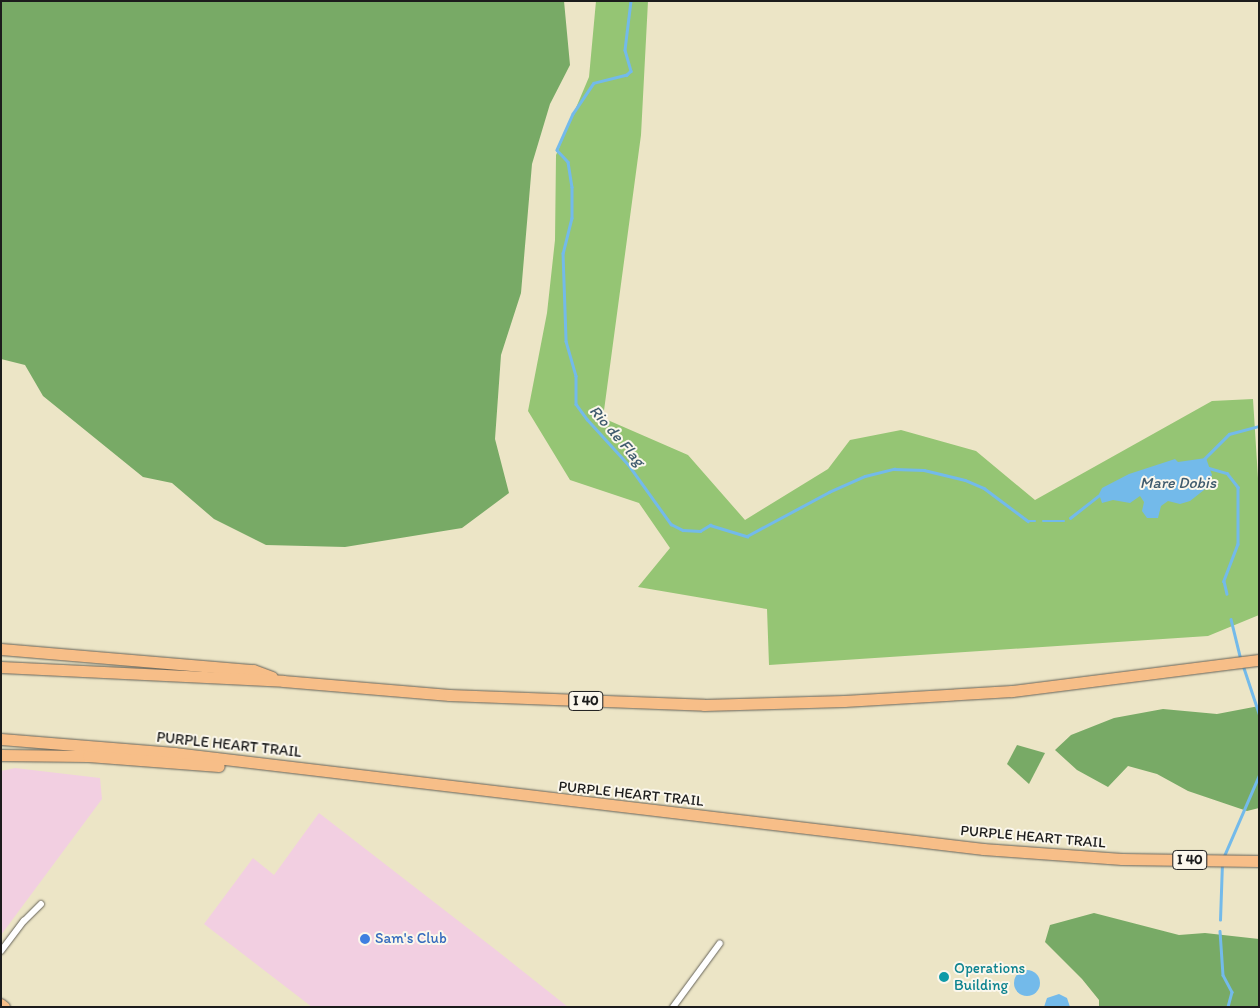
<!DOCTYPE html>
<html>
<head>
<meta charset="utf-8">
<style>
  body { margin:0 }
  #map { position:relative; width:1260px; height:1008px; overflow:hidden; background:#ece5c6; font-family:Itim,sans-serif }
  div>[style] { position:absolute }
  .built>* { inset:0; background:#f2cfe1 }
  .green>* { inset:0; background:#95c574 }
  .forest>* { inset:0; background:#78aa66 }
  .water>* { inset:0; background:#73baea }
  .round { border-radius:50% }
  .stream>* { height:2.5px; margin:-1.25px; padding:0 1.25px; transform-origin:1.25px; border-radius:1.25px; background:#73baea }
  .roads { filter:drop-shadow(0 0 1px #656258) drop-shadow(0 0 1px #656258) }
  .minor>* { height:6px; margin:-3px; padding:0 3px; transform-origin:3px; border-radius:3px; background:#fff }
  .primary>* { height:10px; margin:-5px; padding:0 5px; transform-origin:5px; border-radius:5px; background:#f7be88 }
  .motorway>* { height:11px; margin:-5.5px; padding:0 5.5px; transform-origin:5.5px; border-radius:5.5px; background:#f7be88 }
  .dots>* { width:14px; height:14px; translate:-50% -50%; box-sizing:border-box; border:2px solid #fbf7ec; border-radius:50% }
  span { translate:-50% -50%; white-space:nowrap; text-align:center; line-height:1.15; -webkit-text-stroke:4px #fbf7ec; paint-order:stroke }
  .shield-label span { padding:1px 4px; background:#fbf7ec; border:1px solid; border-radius:4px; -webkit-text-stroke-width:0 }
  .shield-label { font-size:14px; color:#1c1c1c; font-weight:700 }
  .street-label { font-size:15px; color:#1c1c1c }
  .shop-label { font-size:15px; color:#366cbe }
  .left { translate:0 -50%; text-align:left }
  .culture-label { font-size:15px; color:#0d838f }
  .water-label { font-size:16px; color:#3f5b6e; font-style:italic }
  .frame { position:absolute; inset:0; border:2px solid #1c1c1c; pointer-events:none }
</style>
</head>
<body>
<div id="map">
  <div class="built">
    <div style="clip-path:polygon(15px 768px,100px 778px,102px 799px,1px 935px,1px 771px)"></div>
    <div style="clip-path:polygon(319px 813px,496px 950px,568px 1007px,312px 1007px,204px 924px,253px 858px,274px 875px)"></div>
  </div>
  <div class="green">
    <div style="clip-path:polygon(596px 1px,648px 1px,641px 135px,603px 418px,688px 455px,745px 520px,828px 469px,850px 440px,901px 430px,976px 451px,1035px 500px,1212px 401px,1253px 399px,1259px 494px,1259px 615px,1208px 636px,769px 665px,767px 609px,638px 587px,670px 548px,639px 503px,570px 480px,528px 411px,547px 313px,555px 240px,556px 155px,589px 77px)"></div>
  </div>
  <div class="forest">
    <div style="clip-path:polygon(1px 1px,564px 1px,570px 65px,550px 104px,532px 164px,521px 293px,501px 355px,495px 439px,509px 493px,462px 528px,345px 547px,266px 545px,214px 519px,172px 483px,143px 477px,43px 396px,25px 365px,1px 359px)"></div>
    <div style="clip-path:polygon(1259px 706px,1259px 808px,1247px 811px,1188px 791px,1157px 774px,1128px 766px,1108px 787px,1077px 770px,1055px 750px,1071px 735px,1114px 718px,1163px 709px,1217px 714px)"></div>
    <div style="clip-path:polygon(1017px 745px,1045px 753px,1029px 784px,1007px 764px)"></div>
    <div style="clip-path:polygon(1094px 913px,1179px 935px,1205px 933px,1259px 939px,1259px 1007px,1099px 1007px,1099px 1000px,1082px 979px,1045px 942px,1050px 925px)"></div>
  </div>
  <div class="water">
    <div style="clip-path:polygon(1206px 458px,1212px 475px,1204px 490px,1190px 501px,1180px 504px,1168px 501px,1161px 506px,1158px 518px,1147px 518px,1142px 511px,1144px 502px,1140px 496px,1130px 503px,1113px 500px,1102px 503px,1099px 494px,1102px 488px,1129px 474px,1175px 459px,1178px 462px)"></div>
    <div class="round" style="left:1014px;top:970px;width:26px;height:26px"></div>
    <div style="clip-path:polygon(1059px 994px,1067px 998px,1070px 1007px,1044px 1007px,1047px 998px)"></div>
  </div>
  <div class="stream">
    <div style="left:631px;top:1px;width:49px;rotate:97deg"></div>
    <div style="left:625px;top:50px;width:22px;rotate:74deg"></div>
    <div style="left:631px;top:71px;width:6px;rotate:135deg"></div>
    <div style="left:627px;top:75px;width:34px;rotate:166deg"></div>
    <div style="left:594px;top:83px;width:37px;rotate:124deg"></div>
    <div style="left:573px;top:114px;width:39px;rotate:114deg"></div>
    <div style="left:557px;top:150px;width:16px;rotate:47deg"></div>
    <div style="left:568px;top:162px;width:25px;rotate:81deg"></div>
    <div style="left:572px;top:187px;width:31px;rotate:90deg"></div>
    <div style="left:572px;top:218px;width:36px;rotate:104deg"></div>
    <div style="left:563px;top:253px;width:88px;rotate:88deg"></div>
    <div style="left:566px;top:341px;width:36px;rotate:74deg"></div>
    <div style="left:576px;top:376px;width:28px;rotate:90deg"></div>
    <div style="left:576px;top:404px;width:19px;rotate:54deg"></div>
    <div style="left:587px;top:419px;width:61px;rotate:47.7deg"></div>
    <div style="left:628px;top:464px;width:74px;rotate:54.4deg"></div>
    <div style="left:671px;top:524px;width:13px;rotate:27deg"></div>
    <div style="left:683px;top:530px;width:17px;rotate:3deg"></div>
    <div style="left:700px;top:531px;width:12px;rotate:-31deg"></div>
    <div style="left:710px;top:525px;width:39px;rotate:17deg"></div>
    <div style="left:747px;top:536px;width:93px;rotate:-28.2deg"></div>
    <div style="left:829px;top:492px;width:39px;rotate:-24deg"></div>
    <div style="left:865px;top:476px;width:30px;rotate:-14deg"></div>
    <div style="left:894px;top:469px;width:30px;rotate:2deg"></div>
    <div style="left:924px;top:470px;width:42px;rotate:13.7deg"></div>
    <div style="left:965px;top:480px;width:21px;rotate:23deg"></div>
    <div style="left:984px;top:488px;width:55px;rotate:36.9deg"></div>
    <div style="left:1028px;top:521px;width:7px"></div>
    <div style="left:1204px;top:459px;width:35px;rotate:-45deg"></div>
    <div style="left:1229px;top:434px;width:31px;rotate:-15deg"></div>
    <div style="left:1209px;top:468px;width:19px;rotate:16deg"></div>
    <div style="left:1227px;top:473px;width:18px;rotate:52deg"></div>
    <div style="left:1238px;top:487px;width:57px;rotate:90deg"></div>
    <div style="left:1238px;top:544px;width:40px;rotate:111deg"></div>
    <div style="left:1224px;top:581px;width:13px;rotate:77deg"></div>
    <div style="left:1070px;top:518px;width:41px;rotate:-38deg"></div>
    <div style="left:1043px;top:521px;width:21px"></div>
    <div style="left:1231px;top:619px;width:42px;rotate:76.3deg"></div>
    <div style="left:1243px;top:665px;width:51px;rotate:71.6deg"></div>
    <div style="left:1224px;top:856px;width:88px;rotate:-66.6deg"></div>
    <div style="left:1220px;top:920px;width:56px;rotate:-88deg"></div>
    <div style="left:1220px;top:931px;width:44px;rotate:86.1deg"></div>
    <div style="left:1223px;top:975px;width:19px;rotate:62deg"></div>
    <div style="left:1232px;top:992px;width:16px;rotate:105deg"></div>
  </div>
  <div class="roads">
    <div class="minor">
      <div style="left:1px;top:951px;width:38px;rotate:-53deg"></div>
      <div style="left:24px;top:921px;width:24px;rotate:-45deg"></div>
      <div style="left:673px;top:1007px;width:79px;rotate:-53.7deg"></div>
    </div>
    <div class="primary">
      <div style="left:1px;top:1004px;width:5px;rotate:37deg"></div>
    </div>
    <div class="motorway">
      <div style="left:1px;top:649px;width:253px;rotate:4.8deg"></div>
      <div style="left:253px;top:670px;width:20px;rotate:20deg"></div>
      <div style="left:1px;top:667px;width:282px;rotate:2.8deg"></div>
      <div style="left:283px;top:681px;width:167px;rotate:4.8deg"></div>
      <div style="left:449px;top:695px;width:255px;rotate:2.2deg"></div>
      <div style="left:704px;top:705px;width:140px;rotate:-1.6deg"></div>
      <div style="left:844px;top:701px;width:168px;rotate:-3.4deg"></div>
      <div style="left:1012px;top:691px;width:249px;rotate:-7.2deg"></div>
      <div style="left:1px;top:739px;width:174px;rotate:4.6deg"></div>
      <div style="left:174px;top:753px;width:815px;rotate:6.77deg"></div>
      <div style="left:983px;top:849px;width:139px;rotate:4.1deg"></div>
      <div style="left:1122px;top:859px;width:137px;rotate:0.8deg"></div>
      <div style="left:1px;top:755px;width:87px;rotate:0.7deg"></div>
      <div style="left:88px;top:756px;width:131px;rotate:4.4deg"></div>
    </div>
  </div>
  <div class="dots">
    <div style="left:365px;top:939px;background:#3f7fe0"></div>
    <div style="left:944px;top:977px;background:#0f9aa8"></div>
  </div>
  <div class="shield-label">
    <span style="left:586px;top:701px">I 40</span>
    <span style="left:1190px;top:860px">I 40</span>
  </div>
  <div class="street-label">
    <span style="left:229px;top:745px;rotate:6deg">PURPLE HEART TRAIL</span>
    <span style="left:631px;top:794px;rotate:6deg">PURPLE HEART TRAIL</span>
    <span style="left:1033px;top:837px;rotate:5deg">PURPLE HEART TRAIL</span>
  </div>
  <div class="shop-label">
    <span class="left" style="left:375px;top:939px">Sam's Club</span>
  </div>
  <div class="culture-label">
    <span class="left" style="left:954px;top:977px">Operations<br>Building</span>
  </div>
  <div class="water-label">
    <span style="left:617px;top:436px;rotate:49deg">Rio de Flag</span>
    <span style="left:1178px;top:483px">Mare Dobis</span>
  </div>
  <div class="frame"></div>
</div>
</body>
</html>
